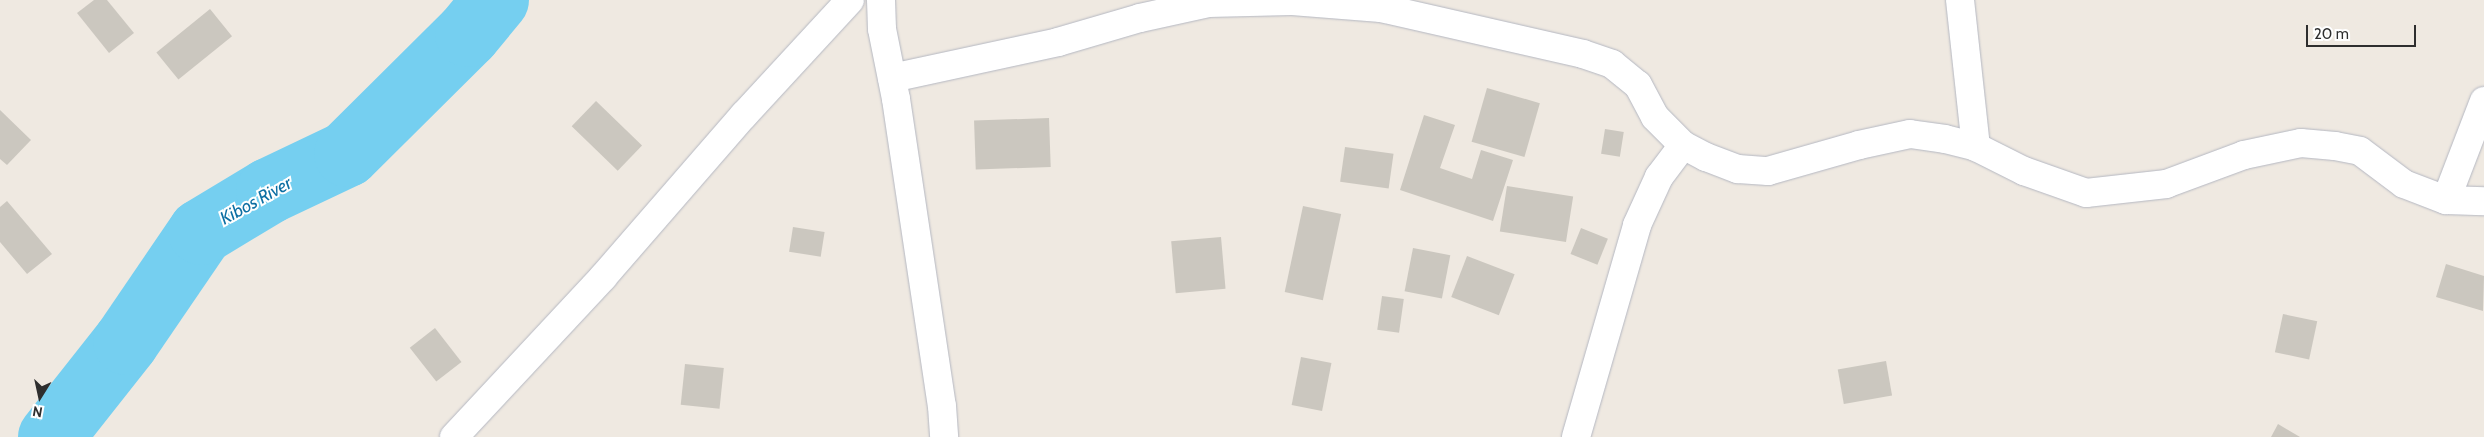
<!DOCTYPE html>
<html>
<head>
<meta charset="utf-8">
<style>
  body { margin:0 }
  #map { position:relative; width:2484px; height:437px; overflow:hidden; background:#efe9e1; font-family:Cabin,sans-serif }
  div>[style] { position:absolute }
  .river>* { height:66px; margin:-33px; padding:0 33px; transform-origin:33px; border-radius:33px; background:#75cff0 }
  .building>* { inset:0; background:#cbc7bf; transform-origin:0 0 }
  .roads { filter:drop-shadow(0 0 1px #b4b7c1) drop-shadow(0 0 1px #b4b7c1) }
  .minor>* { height:28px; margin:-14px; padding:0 14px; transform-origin:14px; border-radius:14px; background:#fff }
  .secondary>* { height:28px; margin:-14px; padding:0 14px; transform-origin:14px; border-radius:14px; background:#fff }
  span { translate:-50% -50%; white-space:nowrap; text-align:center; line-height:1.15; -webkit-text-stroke:4px #fff; paint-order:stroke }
  .water-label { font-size:18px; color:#0d6fa3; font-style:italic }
  .north { position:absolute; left:15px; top:372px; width:50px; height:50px; -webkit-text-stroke:4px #fff; paint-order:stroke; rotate:190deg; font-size:14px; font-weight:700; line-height:20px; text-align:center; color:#2e2e2e }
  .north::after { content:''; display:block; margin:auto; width:18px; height:22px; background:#2e2e2e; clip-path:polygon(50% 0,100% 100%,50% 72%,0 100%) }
  .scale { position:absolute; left:2306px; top:25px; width:110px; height:22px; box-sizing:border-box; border:2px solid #2e2e2e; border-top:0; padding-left:6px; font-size:15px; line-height:18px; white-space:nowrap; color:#2e2e2e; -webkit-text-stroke:4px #fff; paint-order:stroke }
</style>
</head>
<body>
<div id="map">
  <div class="river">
    <div style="left:51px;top:437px;width:121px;rotate:-51.7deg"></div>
    <div style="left:126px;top:342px;width:133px;rotate:-55.7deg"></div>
    <div style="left:201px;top:232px;width:79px;rotate:-31.1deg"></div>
    <div style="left:269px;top:191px;width:86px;rotate:-25.4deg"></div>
    <div style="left:347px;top:154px;width:170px;rotate:-44.8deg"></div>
    <div style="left:468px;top:34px;width:44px;rotate:-50.5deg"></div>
  </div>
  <div class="building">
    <div style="clip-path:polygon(94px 0,107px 0,134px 33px,109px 53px,77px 13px)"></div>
    <div style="left:210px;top:9px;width:35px;height:69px;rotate:51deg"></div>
    <div style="left:1487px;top:88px;width:55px;height:56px;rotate:16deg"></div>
    <div style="left:596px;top:101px;width:64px;height:35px;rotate:44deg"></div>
    <div style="clip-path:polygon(0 110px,31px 140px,7px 165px,0 159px)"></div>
    <div style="clip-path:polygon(1424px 115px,1455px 125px,1440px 168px,1472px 179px,1481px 150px,1513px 160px,1493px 221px,1400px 190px)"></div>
    <div style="left:1049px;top:118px;width:49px;height:75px;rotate:88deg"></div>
    <div style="left:1605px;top:129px;width:19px;height:25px;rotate:9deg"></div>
    <div style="left:1345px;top:147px;width:49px;height:35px;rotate:8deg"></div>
    <div style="left:1507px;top:186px;width:67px;height:46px;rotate:9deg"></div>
    <div style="clip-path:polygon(7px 201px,52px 254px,27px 274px,0 242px,0 207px)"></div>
    <div style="left:1303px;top:206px;width:39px;height:88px;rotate:12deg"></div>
    <div style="left:793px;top:227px;width:32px;height:25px;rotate:9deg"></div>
    <div style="left:1581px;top:228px;width:29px;height:28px;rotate:22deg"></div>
    <div style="left:1221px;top:237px;width:52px;height:50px;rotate:85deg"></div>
    <div style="left:1413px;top:248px;width:38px;height:44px;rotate:11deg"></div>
    <div style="left:1467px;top:256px;width:51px;height:44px;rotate:21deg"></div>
    <div style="clip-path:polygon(2446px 264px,2484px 276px,2483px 311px,2436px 297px)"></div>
    <div style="left:1382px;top:296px;width:22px;height:34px;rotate:8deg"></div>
    <div style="left:2283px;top:314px;width:35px;height:39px;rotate:12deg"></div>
    <div style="left:435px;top:328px;width:43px;height:32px;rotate:52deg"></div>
    <div style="left:1301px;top:357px;width:31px;height:49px;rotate:11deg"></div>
    <div style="left:1886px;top:361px;width:35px;height:49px;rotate:80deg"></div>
    <div style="left:685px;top:364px;width:39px;height:41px;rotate:6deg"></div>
    <div style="clip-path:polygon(2278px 424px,2300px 437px,2271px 437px)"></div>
  </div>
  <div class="roads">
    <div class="minor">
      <div style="left:881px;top:0;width:29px;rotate:88deg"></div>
      <div style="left:882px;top:29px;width:71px;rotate:78.7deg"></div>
      <div style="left:896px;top:99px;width:310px;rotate:81.5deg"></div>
      <div style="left:942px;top:406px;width:31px;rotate:86deg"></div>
      <div style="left:1960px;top:0;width:148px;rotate:83.8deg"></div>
      <div style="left:892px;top:78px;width:170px;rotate:-12.2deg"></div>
      <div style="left:1058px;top:42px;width:85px;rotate:-16.3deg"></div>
      <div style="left:1140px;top:18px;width:70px;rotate:-12.4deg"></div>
      <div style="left:1208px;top:3px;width:84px;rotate:-1.4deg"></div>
      <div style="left:1292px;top:1px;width:89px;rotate:4.5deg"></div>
      <div style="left:1381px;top:8px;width:207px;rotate:12.8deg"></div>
      <div style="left:1583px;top:54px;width:31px;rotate:19deg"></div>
      <div style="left:1612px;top:64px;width:33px;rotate:39deg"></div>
      <div style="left:1638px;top:85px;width:36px;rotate:62deg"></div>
      <div style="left:1655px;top:117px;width:40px;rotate:45deg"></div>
      <div style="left:1683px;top:145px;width:26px;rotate:28deg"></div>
      <div style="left:1706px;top:157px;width:34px;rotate:21deg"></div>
      <div style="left:1738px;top:169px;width:30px;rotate:4deg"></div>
      <div style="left:1768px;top:171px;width:95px;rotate:-15.9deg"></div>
      <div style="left:1859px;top:145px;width:52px;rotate:-12.2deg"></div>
      <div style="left:1910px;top:134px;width:35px;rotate:8deg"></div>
      <div style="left:1945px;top:139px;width:32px;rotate:14deg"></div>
      <div style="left:1976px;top:147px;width:54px;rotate:26.6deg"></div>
      <div style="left:2024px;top:171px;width:66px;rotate:19.5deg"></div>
      <div style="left:2086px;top:193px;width:81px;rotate:-6.4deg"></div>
      <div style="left:2166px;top:184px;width:83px;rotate:-20.4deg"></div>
      <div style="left:2244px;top:155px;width:58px;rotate:-11.9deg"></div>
      <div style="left:2301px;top:143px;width:34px;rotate:5deg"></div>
      <div style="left:2335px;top:146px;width:25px;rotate:11deg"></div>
      <div style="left:2360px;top:151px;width:55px;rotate:36.9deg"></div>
      <div style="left:2404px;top:184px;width:45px;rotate:20.9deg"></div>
      <div style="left:2446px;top:200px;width:38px;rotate:2deg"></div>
      <div style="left:2446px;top:200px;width:106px;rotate:-69deg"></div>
      <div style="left:1576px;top:437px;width:221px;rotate:-73.9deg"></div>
      <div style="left:1637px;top:225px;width:53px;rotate:-65.4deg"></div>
      <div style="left:1659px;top:177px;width:40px;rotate:-53deg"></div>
    </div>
    <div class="secondary">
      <div style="left:454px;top:437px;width:219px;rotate:-47deg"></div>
      <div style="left:603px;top:277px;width:215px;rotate:-49deg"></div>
      <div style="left:744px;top:115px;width:156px;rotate:-47.3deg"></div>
    </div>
  </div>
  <div class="water-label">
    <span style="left:256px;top:201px;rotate:-29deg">Kibos River</span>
  </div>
  <div class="north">N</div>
  <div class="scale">20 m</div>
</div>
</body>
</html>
